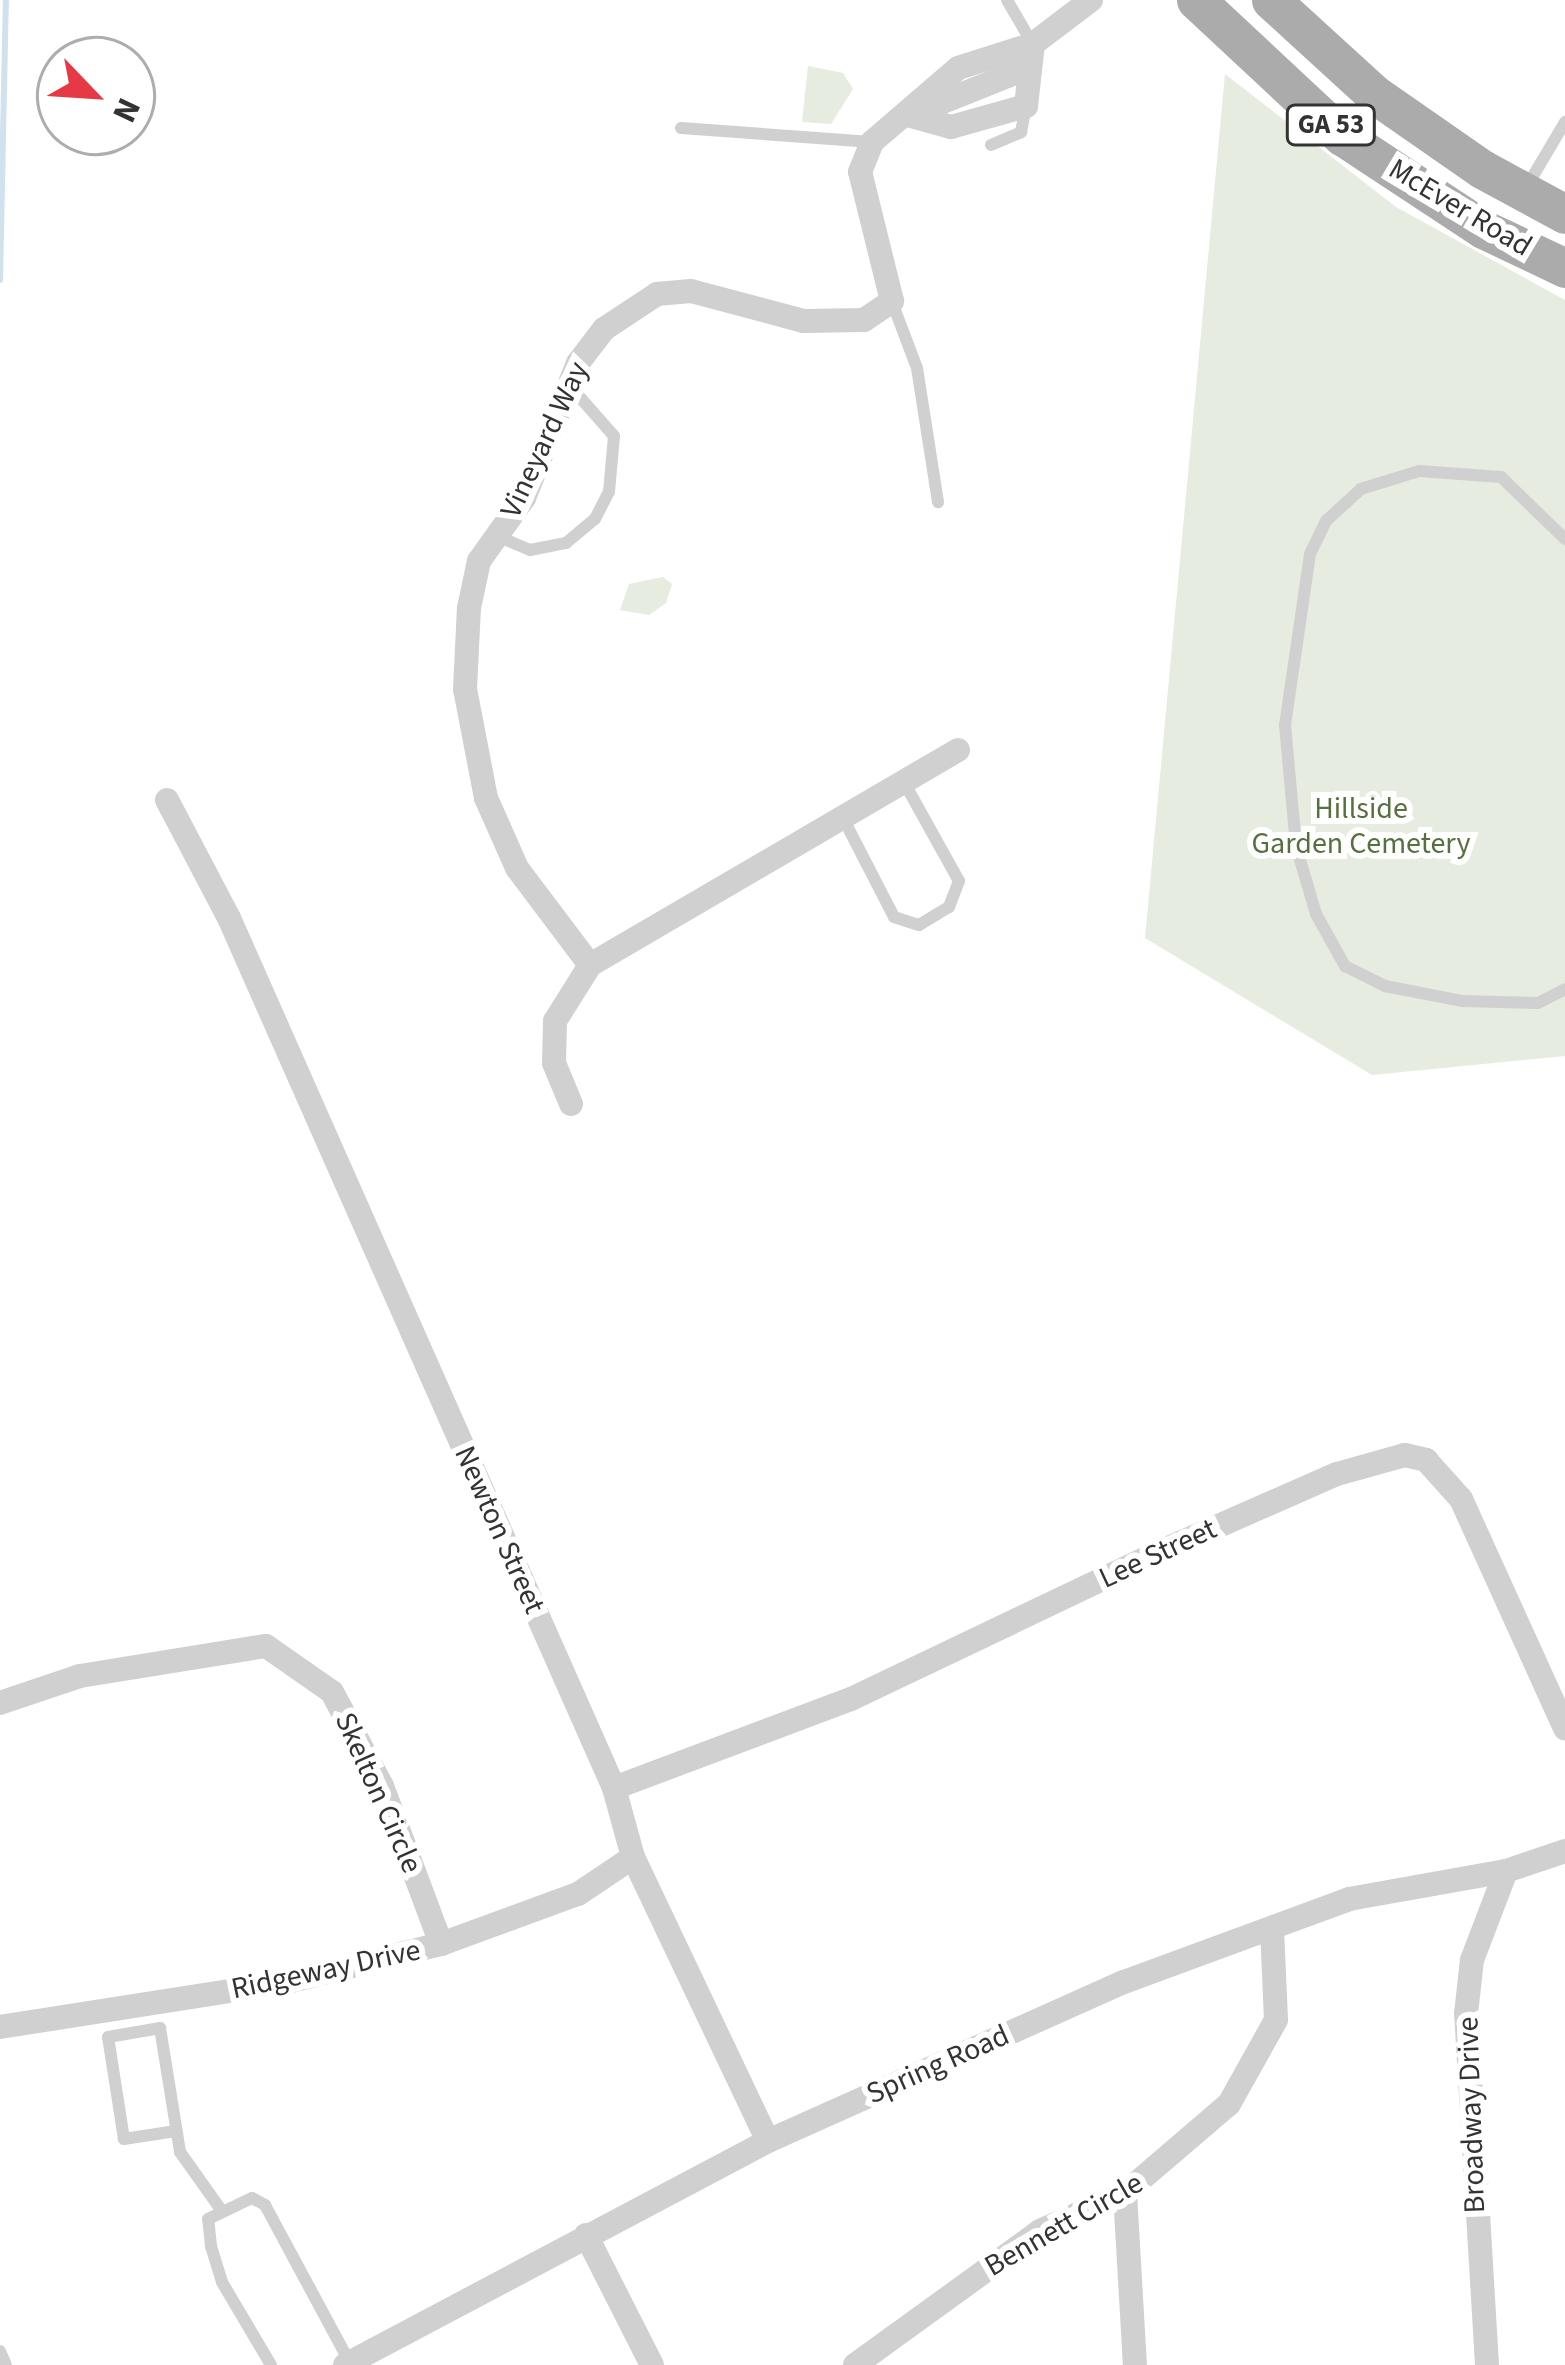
<!DOCTYPE html>
<html>
<head>
<meta charset="utf-8">
<style>
  body { margin:0 }
  #map { position:relative; width:1565px; height:2365px; overflow:hidden; background:#fff; font-family:"Source Sans 3",sans-serif }
  div>[style] { position:absolute }
  .green>* { inset:0; background:#e6ecdf }
  .stream>* { height:6px; margin:-3px; padding:0 3px; transform-origin:3px; border-radius:3px; background:#cfe2ee }
  .service>* { height:12px; margin:-6px; padding:0 6px; transform-origin:6px; border-radius:6px; background:#d0d0d0 }
  .minor>* { height:24px; margin:-12px; padding:0 12px; transform-origin:12px; border-radius:12px; background:#d0d0d0 }
  .primary>* { height:39px; margin:-19.5px; padding:0 19.5px; transform-origin:19.5px; border-radius:19.5px; background:#ababab }
  span { translate:-50% -50%; white-space:nowrap; text-align:center; line-height:1.15; -webkit-text-stroke:12px #fff; paint-order:stroke }
  .shield-label span { padding:3px 9px; background:#fff; border:3px solid; border-radius:9px; -webkit-text-stroke-width:0 }
  .shield-label { font-size:27px; color:#333; font-weight:700 }
  .street-label { font-size:30px; color:#333 }
  .park-label { font-size:30px; color:#56703f }
  .north { position:absolute; left:36px; top:36px; width:120px; height:120px; box-sizing:border-box; background:#fff; border:3px solid #adadad; border-radius:50%; rotate:115deg; font-size:33px; font-weight:700; line-height:48px; text-align:center; color:#333 }
  .north::after { content:''; display:block; margin:auto; width:42px; height:54px; background:#e63946; clip-path:polygon(50% 0,100% 100%,50% 72%,0 100%) }
</style>
</head>
<body>
<div id="map">
  <div class="green">
    <div style="clip-path:polygon(808px 66px,843px 73px,853px 89px,831px 124px,802px 122px)"></div>
    <div style="clip-path:polygon(1225px 74px,1396px 207px,1565px 300px,1565px 1056px,1372px 1075px,1145px 938px)"></div>
    <div style="clip-path:polygon(663px 577px,672px 584px,666px 603px,649px 615px,620px 610px,629px 584px)"></div>
  </div>
  <div class="stream">
    <div style="left:0;top:280px;width:280px;rotate:-88.8deg"></div>
  </div>
  <div class="service">
    <div style="left:1007px;top:0;width:50px;rotate:59.8deg"></div>
    <div style="left:681px;top:128px;width:191px;rotate:4.2deg"></div>
    <div style="left:991px;top:145px;width:33px;rotate:-23deg"></div>
    <div style="left:1021px;top:132px;width:26px;rotate:-79deg"></div>
    <div style="left:1526px;top:188px;width:77px;rotate:-59.4deg"></div>
    <div style="left:892px;top:302px;width:71px;rotate:69.3deg"></div>
    <div style="left:917px;top:368px;width:136px;rotate:81.1deg"></div>
    <div style="left:497px;top:536px;width:36px;rotate:23deg"></div>
    <div style="left:530px;top:550px;width:37px;rotate:-11deg"></div>
    <div style="left:566px;top:543px;width:38px;rotate:-40deg"></div>
    <div style="left:595px;top:519px;width:30px;rotate:-63deg"></div>
    <div style="left:609px;top:492px;width:56px;rotate:-84.9deg"></div>
    <div style="left:614px;top:436px;width:67px;rotate:-131.3deg"></div>
    <div style="left:1565px;top:539px;width:89px;rotate:-135.9deg"></div>
    <div style="left:1501px;top:477px;width:82px;rotate:-175.8deg"></div>
    <div style="left:1419px;top:471px;width:61px;rotate:162.8deg"></div>
    <div style="left:1361px;top:489px;width:47px;rotate:137.6deg"></div>
    <div style="left:1326px;top:521px;width:37px;rotate:116deg"></div>
    <div style="left:1310px;top:554px;width:173px;rotate:98.3deg"></div>
    <div style="left:1285px;top:725px;width:121px;rotate:84.8deg"></div>
    <div style="left:1296px;top:846px;width:71px;rotate:73.6deg"></div>
    <div style="left:1316px;top:914px;width:60px;rotate:60.9deg"></div>
    <div style="left:1345px;top:966px;width:45px;rotate:26.6deg"></div>
    <div style="left:1385px;top:986px;width:78px;rotate:11deg"></div>
    <div style="left:1462px;top:1001px;width:76px;rotate:1.5deg"></div>
    <div style="left:1538px;top:1003px;width:30px;rotate:-27deg"></div>
    <div style="left:843px;top:818px;width:111px;rotate:62.7deg"></div>
    <div style="left:894px;top:917px;width:26px;rotate:18deg"></div>
    <div style="left:919px;top:925px;width:35px;rotate:-31deg"></div>
    <div style="left:949px;top:907px;width:28px;rotate:-69deg"></div>
    <div style="left:959px;top:881px;width:113px;rotate:-119.1deg"></div>
    <div style="left:176px;top:2131px;width:53px;rotate:171.3deg"></div>
    <div style="left:124px;top:2139px;width:103px;rotate:-98.9deg"></div>
    <div style="left:108px;top:2037px;width:53px;rotate:-9.8deg"></div>
    <div style="left:160px;top:2028px;width:126px;rotate:80.8deg"></div>
    <div style="left:180px;top:2152px;width:72px;rotate:54.6deg"></div>
    <div style="left:0;top:2351px;width:15px;rotate:67deg"></div>
    <div style="left:271px;top:2365px;width:96px;rotate:-120.6deg"></div>
    <div style="left:222px;top:2282px;width:38px;rotate:-107deg"></div>
    <div style="left:211px;top:2246px;width:27px;rotate:-96deg"></div>
    <div style="left:208px;top:2219px;width:49px;rotate:-25.5deg"></div>
    <div style="left:252px;top:2198px;width:15px;rotate:28deg"></div>
    <div style="left:265px;top:2205px;width:177px;rotate:61.7deg"></div>
  </div>
  <div class="minor">
    <div style="left:915px;top:113px;width:124px;rotate:-21.8deg"></div>
    <div style="left:907px;top:115px;width:46px;rotate:15.3deg"></div>
    <div style="left:951px;top:127px;width:78px;rotate:-15.6deg"></div>
    <div style="left:1026px;top:106px;width:62px;rotate:-83.6deg"></div>
    <div style="left:958px;top:750px;width:426px;rotate:149.7deg"></div>
    <div style="left:590px;top:965px;width:121px;rotate:-127deg"></div>
    <div style="left:517px;top:868px;width:77px;rotate:-113.9deg"></div>
    <div style="left:486px;top:798px;width:111px;rotate:-100.9deg"></div>
    <div style="left:465px;top:689px;width:81px;rotate:-87.2deg"></div>
    <div style="left:469px;top:608px;width:48px;rotate:-78deg"></div>
    <div style="left:479px;top:561px;width:77px;rotate:-54.5deg"></div>
    <div style="left:524px;top:498px;width:145px;rotate:-68.2deg"></div>
    <div style="left:578px;top:363px;width:43px;rotate:-52.6deg"></div>
    <div style="left:604px;top:329px;width:64px;rotate:-33.4deg"></div>
    <div style="left:657px;top:294px;width:34px;rotate:-5deg"></div>
    <div style="left:691px;top:291px;width:117px;rotate:14.9deg"></div>
    <div style="left:804px;top:321px;width:60px;rotate:-1deg"></div>
    <div style="left:864px;top:320px;width:34px;rotate:-34deg"></div>
    <div style="left:892px;top:301px;width:133px;rotate:-103.9deg"></div>
    <div style="left:860px;top:172px;width:32px;rotate:-68deg"></div>
    <div style="left:872px;top:142px;width:113px;rotate:-40.7deg"></div>
    <div style="left:958px;top:68px;width:79px;rotate:-17.7deg"></div>
    <div style="left:1033px;top:44px;width:73px;rotate:-37.2deg"></div>
    <div style="left:167px;top:800px;width:133px;rotate:62.3deg"></div>
    <div style="left:229px;top:918px;width:951px;rotate:66.13deg"></div>
    <div style="left:614px;top:1788px;width:72px;rotate:74.6deg"></div>
    <div style="left:633px;top:1857px;width:314px;rotate:64.6deg"></div>
    <div style="left:571px;top:1104px;width:44px;rotate:-112.5deg"></div>
    <div style="left:554px;top:1063px;width:42px;rotate:-88.6deg"></div>
    <div style="left:555px;top:1021px;width:66px;rotate:-58deg"></div>
    <div style="left:0;top:1703px;width:84px;rotate:-18.6deg"></div>
    <div style="left:80px;top:1676px;width:188px;rotate:-9.2deg"></div>
    <div style="left:266px;top:1646px;width:80px;rotate:34.9deg"></div>
    <div style="left:332px;top:1692px;width:106px;rotate:62deg"></div>
    <div style="left:382px;top:1786px;width:169px;rotate:69.5deg"></div>
    <div style="left:614px;top:1788px;width:253px;rotate:-20.6deg"></div>
    <div style="left:851px;top:1699px;width:349px;rotate:-25.5deg"></div>
    <div style="left:1166px;top:1549px;width:187px;rotate:-23.7deg"></div>
    <div style="left:1337px;top:1474px;width:71px;rotate:-15.6deg"></div>
    <div style="left:1405px;top:1455px;width:22px;rotate:13deg"></div>
    <div style="left:1426px;top:1460px;width:52px;rotate:48.1deg"></div>
    <div style="left:1461px;top:1499px;width:252px;rotate:65.6deg"></div>
    <div style="left:0;top:2027px;width:291px;rotate:-8.9deg"></div>
    <div style="left:287px;top:1982px;width:159px;rotate:-13.9deg"></div>
    <div style="left:441px;top:1944px;width:146px;rotate:-20.1deg"></div>
    <div style="left:578px;top:1894px;width:66px;rotate:-33.9deg"></div>
    <div style="left:1125px;top:2193px;width:172px;rotate:86.7deg"></div>
    <div style="left:586px;top:2235px;width:146px;rotate:63.1deg"></div>
    <div style="left:345px;top:2365px;width:479px;rotate:-27.9deg"></div>
    <div style="left:768px;top:2141px;width:390px;rotate:-24.1deg"></div>
    <div style="left:1124px;top:1982px;width:240px;rotate:-20.2deg"></div>
    <div style="left:1349px;top:1899px;width:159px;rotate:-10.1deg"></div>
    <div style="left:1506px;top:1871px;width:62px;rotate:-18.7deg"></div>
    <div style="left:855px;top:2365px;width:228px;rotate:-35.9deg"></div>
    <div style="left:1040px;top:2231px;width:93px;rotate:-24.1deg"></div>
    <div style="left:1125px;top:2193px;width:137px;rotate:-40.6deg"></div>
    <div style="left:1229px;top:2104px;width:96px;rotate:-60.8deg"></div>
    <div style="left:1276px;top:2020px;width:92px;rotate:-92.5deg"></div>
    <div style="left:1487px;top:2365px;width:352px;rotate:-93.4deg"></div>
    <div style="left:1466px;top:2014px;width:54px;rotate:-83.7deg"></div>
    <div style="left:1472px;top:1960px;width:95px;rotate:-69.1deg"></div>
  </div>
  <div class="primary">
    <div style="left:1196px;top:0;width:200px;rotate:43deg"></div>
    <div style="left:1342px;top:136px;width:169px;rotate:33.4deg"></div>
    <div style="left:1483px;top:229px;width:91px;rotate:25.4deg"></div>
    <div style="left:1271px;top:0;width:139px;rotate:42.4deg"></div>
    <div style="left:1374px;top:94px;width:131px;rotate:34.8deg"></div>
    <div style="left:1482px;top:169px;width:94px;rotate:28.5deg"></div>
  </div>
  <div class="shield-label">
    <span style="left:1331px;top:125px">GA 53</span>
  </div>
  <div class="street-label">
    <span style="left:1460px;top:208px;rotate:31deg">McEver Road</span>
    <span style="left:545px;top:440px;rotate:-65deg">Vineyard Way</span>
    <span style="left:499px;top:1530px;rotate:66deg">Newton Street</span>
    <span style="left:1158px;top:1554px;rotate:-25deg">Lee Street</span>
    <span style="left:378px;top:1793px;rotate:66deg">Skelton Circle</span>
    <span style="left:326px;top:1970px;rotate:-12deg">Ridgeway Drive</span>
    <span style="left:938px;top:2065px;rotate:-24deg">Spring Road</span>
    <span style="left:1472px;top:2115px;rotate:-92deg">Broadway Drive</span>
    <span style="left:1064px;top:2225px;rotate:-30deg">Bennett Circle</span>
  </div>
  <div class="park-label">
    <span style="left:1361px;top:826px">Hillside<br>Garden Cemetery</span>
  </div>
  <div class="north">N</div>
</div>
</body>
</html>
